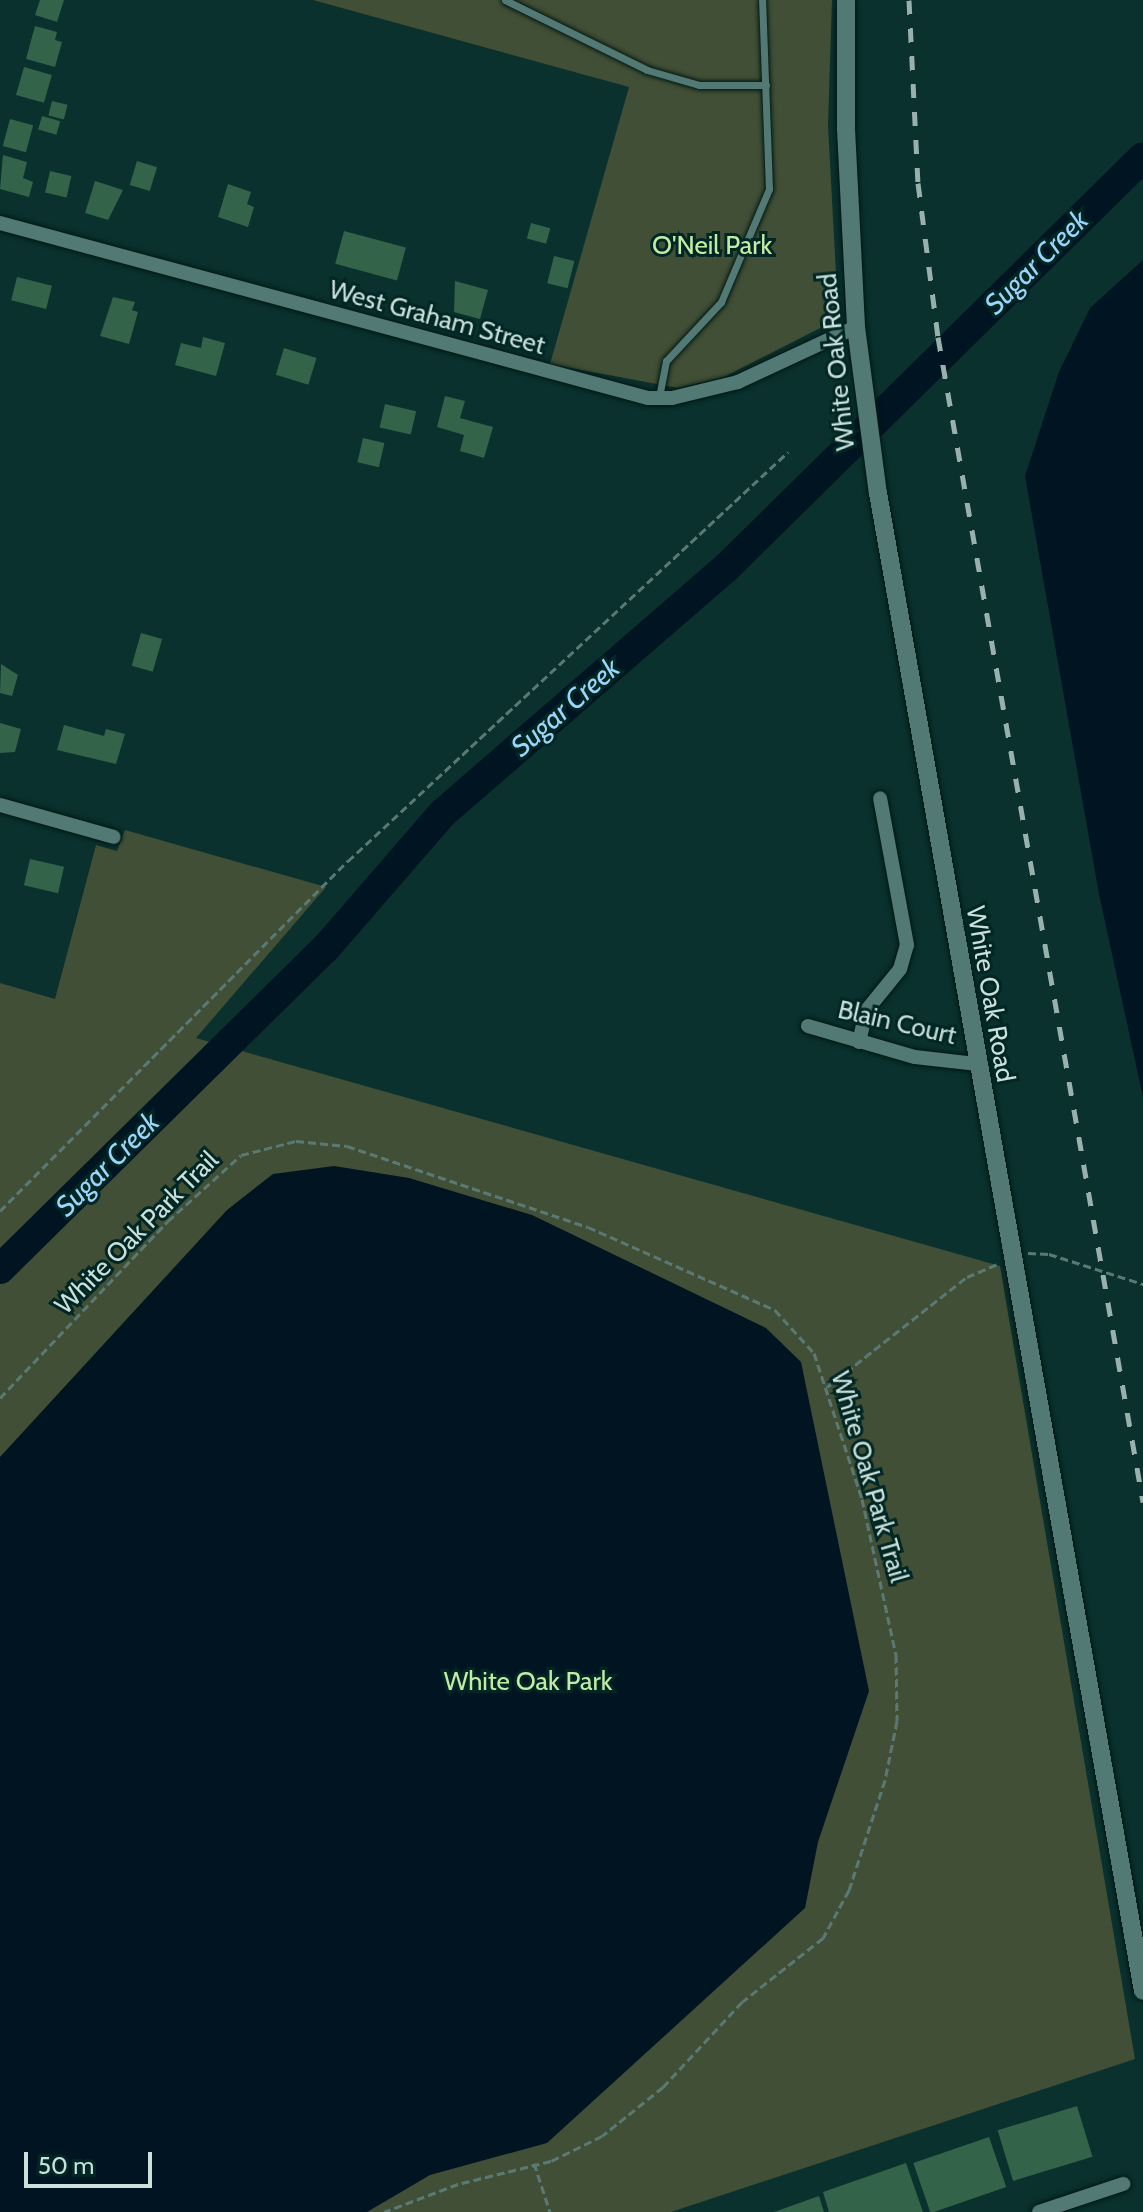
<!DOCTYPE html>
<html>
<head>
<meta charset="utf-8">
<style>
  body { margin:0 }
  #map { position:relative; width:1143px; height:2212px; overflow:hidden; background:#0a312d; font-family:Cabin,sans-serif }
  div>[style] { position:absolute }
  .green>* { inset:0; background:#404f35 }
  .water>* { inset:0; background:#001422 }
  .river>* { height:30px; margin:-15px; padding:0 15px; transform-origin:15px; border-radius:15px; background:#001422 }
  .building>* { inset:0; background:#336349; transform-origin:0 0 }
  .path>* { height:3px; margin-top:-1.5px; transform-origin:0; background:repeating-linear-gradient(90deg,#5a7975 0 8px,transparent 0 12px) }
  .roads { filter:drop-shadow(0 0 2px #001815) drop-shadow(0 0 2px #001815) }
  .service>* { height:7px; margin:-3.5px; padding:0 3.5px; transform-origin:3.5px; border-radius:3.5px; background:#537974 }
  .minor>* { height:14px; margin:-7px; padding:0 7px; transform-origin:7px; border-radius:7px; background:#537974 }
  .tertiary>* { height:18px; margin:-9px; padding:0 9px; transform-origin:9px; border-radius:9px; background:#537974 }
  .rail>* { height:5px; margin-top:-2.5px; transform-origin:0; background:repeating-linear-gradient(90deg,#98b1ad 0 14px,transparent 0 28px) }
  span { translate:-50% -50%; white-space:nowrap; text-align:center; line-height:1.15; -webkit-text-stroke:6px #002723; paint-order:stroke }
  .park-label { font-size:26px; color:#c4eaa5 }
  .street-label { font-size:26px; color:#cbdfdb }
  .water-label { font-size:28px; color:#9cd5fb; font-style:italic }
  .scale { position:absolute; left:24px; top:2152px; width:128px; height:36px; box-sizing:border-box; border:4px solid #cbdfdb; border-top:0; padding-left:10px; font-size:24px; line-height:28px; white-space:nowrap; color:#cbdfdb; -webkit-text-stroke:6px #002723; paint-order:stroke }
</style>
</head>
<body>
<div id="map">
  <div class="green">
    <div style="clip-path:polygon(313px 0,832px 0,828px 126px,838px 310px,828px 324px,724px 377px,678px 388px,550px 364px,629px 87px)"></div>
    <div style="clip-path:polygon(125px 830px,326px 887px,196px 1038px,1000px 1266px,1135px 2059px,671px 2212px,0 2212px,0 983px,55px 999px,96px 845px,117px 851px)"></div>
  </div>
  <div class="water">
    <div style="clip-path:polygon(1143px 260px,1143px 1097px,1099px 894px,1025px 476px,1059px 372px,1090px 308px)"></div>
    <div style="clip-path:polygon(334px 1166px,409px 1178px,532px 1215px,766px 1328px,801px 1362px,869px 1691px,818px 1842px,805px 1908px,547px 2143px,430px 2175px,367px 2212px,0 2212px,0 1457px,227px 1210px,273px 1174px)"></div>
  </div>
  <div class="river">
    <div style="left:0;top:1269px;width:456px;rotate:-44.6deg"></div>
    <div style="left:325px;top:949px;width:180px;rotate:-49.1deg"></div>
    <div style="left:443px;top:813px;width:374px;rotate:-40.9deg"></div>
    <div style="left:726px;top:568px;width:585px;rotate:-44.58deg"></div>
  </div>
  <div class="building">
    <div style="clip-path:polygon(40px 0,64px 0,57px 22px,35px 15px)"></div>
    <div style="clip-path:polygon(35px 26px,57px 32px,55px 40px,62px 42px,55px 67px,26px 59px)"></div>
    <div style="left:24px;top:67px;width:29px;height:29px;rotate:16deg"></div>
    <div style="left:52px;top:101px;width:16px;height:15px;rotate:14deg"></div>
    <div style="left:42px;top:116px;width:19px;height:14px;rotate:16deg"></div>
    <div style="left:10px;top:119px;width:24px;height:28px;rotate:15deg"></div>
    <div style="clip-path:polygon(3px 155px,27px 162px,23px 178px,33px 182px,29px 197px,0 189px)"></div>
    <div style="left:137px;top:161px;width:21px;height:25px;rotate:17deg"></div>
    <div style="left:50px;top:171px;width:22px;height:22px;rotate:13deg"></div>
    <div style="clip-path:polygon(95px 181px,123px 190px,108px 220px,85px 213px)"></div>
    <div style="clip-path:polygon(228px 184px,251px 192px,247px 204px,254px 207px,248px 227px,218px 217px)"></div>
    <div style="left:531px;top:223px;width:20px;height:16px;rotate:15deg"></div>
    <div style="left:344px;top:231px;width:64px;height:34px;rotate:15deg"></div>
    <div style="left:554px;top:256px;width:21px;height:28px;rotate:14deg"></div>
    <div style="left:17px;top:277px;width:36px;height:24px;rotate:14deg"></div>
    <div style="clip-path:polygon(455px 281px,488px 290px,480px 319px,454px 312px)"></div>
    <div style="clip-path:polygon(113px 297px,135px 302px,132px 310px,138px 312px,129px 344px,100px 336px)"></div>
    <div style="clip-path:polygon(203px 337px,225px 343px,216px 376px,175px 365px,181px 343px,201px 348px)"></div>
    <div style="left:284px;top:348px;width:34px;height:28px;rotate:17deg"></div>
    <div style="clip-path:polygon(445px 396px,465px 401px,460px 418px,493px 427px,484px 458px,460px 451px,464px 435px,437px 427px)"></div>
    <div style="left:385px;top:404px;width:32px;height:24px;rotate:13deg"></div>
    <div style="left:363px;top:438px;width:22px;height:25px;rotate:13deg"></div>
    <div style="left:141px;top:633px;width:22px;height:34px;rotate:16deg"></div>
    <div style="clip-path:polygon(1px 664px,18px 675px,12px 696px,0 693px)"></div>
    <div style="clip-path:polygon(0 723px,21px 729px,15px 752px,0 753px)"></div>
    <div style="clip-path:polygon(64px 725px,104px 736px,106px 729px,125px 734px,116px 764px,57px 750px)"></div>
    <div style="left:30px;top:859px;width:35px;height:27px;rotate:13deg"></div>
    <div style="left:1077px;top:2106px;width:53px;height:83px;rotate:73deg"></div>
    <div style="left:989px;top:2137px;width:53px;height:80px;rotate:71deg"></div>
    <div style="clip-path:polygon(906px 2163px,923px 2212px,829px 2212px,823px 2192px)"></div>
    <div style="clip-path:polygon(819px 2196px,824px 2212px,774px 2212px)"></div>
  </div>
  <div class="path">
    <div style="left:0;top:1211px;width:494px;rotate:-45.2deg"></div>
    <div style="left:348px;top:861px;width:601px;rotate:-42.91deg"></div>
    <div style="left:1028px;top:1253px;width:21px;rotate:3deg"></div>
    <div style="left:1049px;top:1254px;width:99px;rotate:17.7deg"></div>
    <div style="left:827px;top:1387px;width:178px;rotate:-38.2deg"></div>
    <div style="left:967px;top:1277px;width:34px;rotate:-23deg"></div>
    <div style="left:0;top:1398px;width:244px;rotate:-46.5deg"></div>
    <div style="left:168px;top:1221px;width:98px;rotate:-42.1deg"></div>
    <div style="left:241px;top:1155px;width:57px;rotate:-14.3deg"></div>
    <div style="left:296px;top:1141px;width:51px;rotate:5.6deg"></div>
    <div style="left:347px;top:1146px;width:254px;rotate:18.6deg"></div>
    <div style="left:588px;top:1227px;width:205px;rotate:23.9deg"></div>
    <div style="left:775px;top:1310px;width:58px;rotate:47.8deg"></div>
    <div style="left:814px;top:1353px;width:154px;rotate:71.8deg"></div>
    <div style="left:862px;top:1499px;width:160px;rotate:77.7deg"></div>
    <div style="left:896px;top:1655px;width:66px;rotate:89.1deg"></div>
    <div style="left:897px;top:1721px;width:60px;rotate:101.5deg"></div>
    <div style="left:885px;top:1780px;width:116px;rotate:108.1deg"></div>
    <div style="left:849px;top:1890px;width:55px;rotate:118.4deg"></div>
    <div style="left:823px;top:1938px;width:103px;rotate:141.7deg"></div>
    <div style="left:742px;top:2002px;width:116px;rotate:132.9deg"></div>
    <div style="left:663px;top:2087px;width:78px;rotate:141.2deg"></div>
    <div style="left:602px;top:2136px;width:57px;rotate:153.9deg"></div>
    <div style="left:551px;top:2161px;width:96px;rotate:166.1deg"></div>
    <div style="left:458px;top:2184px;width:79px;rotate:159.3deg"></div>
    <div style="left:534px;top:2163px;width:52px;rotate:71.9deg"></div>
  </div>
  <div class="roads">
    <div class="service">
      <div style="left:505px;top:0;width:158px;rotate:26.2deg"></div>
      <div style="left:647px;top:70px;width:54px;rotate:16.1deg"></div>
      <div style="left:699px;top:85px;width:67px"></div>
      <div style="left:659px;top:397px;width:37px;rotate:-79deg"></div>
      <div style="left:666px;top:361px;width:81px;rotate:-47deg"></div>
      <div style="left:721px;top:302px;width:123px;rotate:-67deg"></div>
      <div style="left:769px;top:189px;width:189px;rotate:-92.1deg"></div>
    </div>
    <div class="minor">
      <div style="left:0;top:223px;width:671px;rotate:15.11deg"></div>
      <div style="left:648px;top:398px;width:24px"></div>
      <div style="left:672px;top:398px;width:68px;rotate:-13.6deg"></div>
      <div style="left:738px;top:382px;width:130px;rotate:-25deg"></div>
      <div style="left:0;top:805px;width:118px;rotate:15.7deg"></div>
      <div style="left:808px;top:1026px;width:111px;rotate:16.2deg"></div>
      <div style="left:915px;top:1057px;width:61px;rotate:6.5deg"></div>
      <div style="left:859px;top:1042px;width:32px;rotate:-77deg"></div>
      <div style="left:866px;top:1011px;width:54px;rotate:-51deg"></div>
      <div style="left:900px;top:969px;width:25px;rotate:-74deg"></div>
      <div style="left:907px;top:945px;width:149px;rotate:-100.4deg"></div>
      <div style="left:1039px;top:2212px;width:89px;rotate:-18.4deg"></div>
    </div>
    <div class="tertiary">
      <div style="left:846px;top:0;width:129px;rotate:90deg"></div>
      <div style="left:846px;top:129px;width:198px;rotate:87.1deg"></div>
      <div style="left:856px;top:327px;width:167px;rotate:82.5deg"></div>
      <div style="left:878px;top:493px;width:1521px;rotate:79.97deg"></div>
    </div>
  </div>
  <div class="rail">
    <div style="left:909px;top:0;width:183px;rotate:87.2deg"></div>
    <div style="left:918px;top:183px;width:155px;rotate:82.6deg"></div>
    <div style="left:938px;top:337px;width:1183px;rotate:80.02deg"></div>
  </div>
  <div class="park-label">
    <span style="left:712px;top:246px">O'Neil Park</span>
    <span style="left:528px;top:1682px">White Oak Park</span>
  </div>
  <div class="street-label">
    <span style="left:437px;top:318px;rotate:15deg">West Graham Street</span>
    <span style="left:837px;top:362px;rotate:-96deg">White Oak Road</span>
    <span style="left:990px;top:994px;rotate:80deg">White Oak Road</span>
    <span style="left:897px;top:1023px;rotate:13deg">Blain Court</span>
    <span style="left:137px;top:1233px;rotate:-45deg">White Oak Park Trail</span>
    <span style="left:869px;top:1477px;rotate:74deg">White Oak Park Trail</span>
  </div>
  <div class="water-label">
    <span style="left:1036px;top:262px;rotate:-45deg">Sugar Creek</span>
    <span style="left:565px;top:707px;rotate:-41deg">Sugar Creek</span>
    <span style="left:107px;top:1164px;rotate:-45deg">Sugar Creek</span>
  </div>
  <div class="scale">50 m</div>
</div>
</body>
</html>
